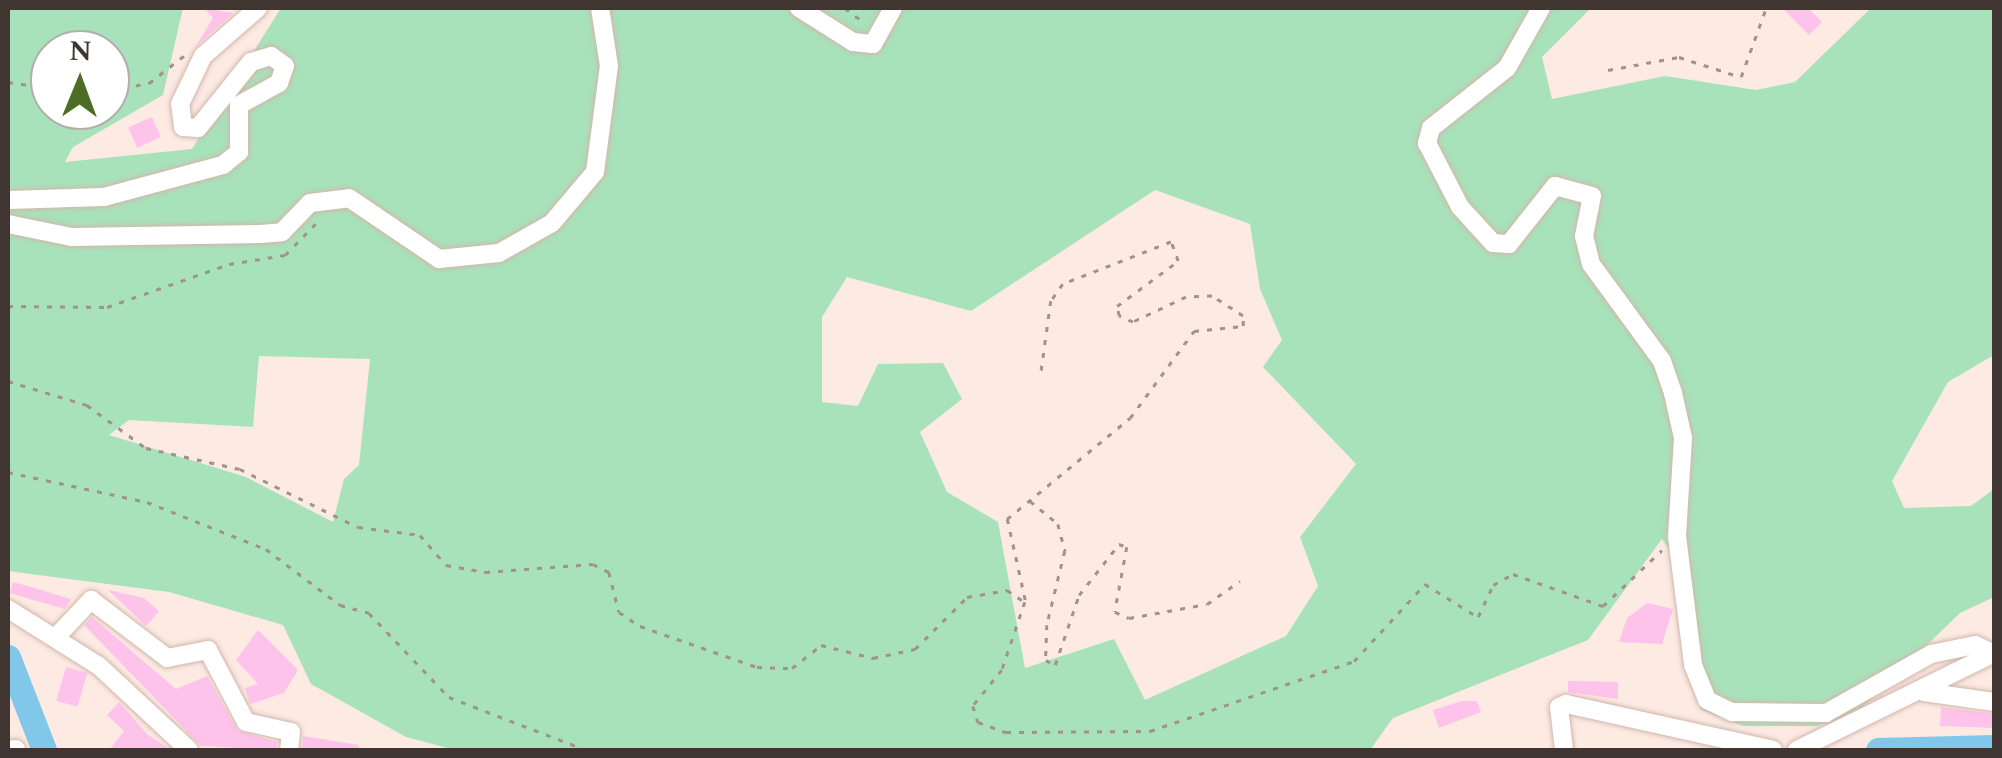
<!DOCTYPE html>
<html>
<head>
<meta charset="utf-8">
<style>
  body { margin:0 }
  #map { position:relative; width:2002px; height:758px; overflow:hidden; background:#fceae3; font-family:Spectral,serif }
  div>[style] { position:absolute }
  .green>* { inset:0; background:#a8e2ba }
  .river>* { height:25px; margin:-12.5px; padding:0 12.5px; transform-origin:12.5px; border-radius:12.5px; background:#81c7e9 }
  .building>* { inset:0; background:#fec3eb; transform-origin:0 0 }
  .path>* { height:2.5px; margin-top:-1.25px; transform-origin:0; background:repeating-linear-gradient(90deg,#a0928c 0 5px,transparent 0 13px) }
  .roads { filter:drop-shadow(0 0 2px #d2b6ab) drop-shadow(0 0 2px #d2b6ab) }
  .minor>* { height:18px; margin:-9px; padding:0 9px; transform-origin:9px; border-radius:9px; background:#fff }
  span { translate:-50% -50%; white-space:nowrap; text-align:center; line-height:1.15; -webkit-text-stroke:8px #fff; paint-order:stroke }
  .frame { position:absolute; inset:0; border:10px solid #403531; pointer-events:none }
  .north { position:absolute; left:30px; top:30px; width:100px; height:100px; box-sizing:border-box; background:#fff; border:2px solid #b3aead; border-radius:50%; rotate:1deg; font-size:28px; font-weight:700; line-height:40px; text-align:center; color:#403531 }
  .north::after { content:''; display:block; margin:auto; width:35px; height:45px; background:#4b6d25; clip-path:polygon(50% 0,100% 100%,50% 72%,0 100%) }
</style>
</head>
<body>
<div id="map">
  <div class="green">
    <div style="clip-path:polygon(evenodd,8px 8px,183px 8px,163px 95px,73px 147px,65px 162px,192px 149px,281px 8px,1591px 8px,1542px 57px,1552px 99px,1665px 76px,1756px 90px,1795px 82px,1871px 8px,1994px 8px,1994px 355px,1948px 382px,1892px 481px,1904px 508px,1971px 506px,1994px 489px,1994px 597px,1960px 613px,1859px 711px,1817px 726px,1743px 726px,1701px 710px,1687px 676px,1688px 577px,1662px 539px,1588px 640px,1393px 718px,1370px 750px,455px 750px,406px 737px,311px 684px,283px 625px,169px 592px,8px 571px,8px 8px,50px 50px,110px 50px,110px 110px,50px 110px,50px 50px,8px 8px,1155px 190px,1250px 224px,1260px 289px,1282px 340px,1263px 367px,1356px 464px,1300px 537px,1318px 586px,1286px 636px,1145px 700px,1114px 639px,1025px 668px,998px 522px,947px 492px,920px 432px,962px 399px,943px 363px,878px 364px,858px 406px,822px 402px,822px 317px,847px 277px,971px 311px,1155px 190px,8px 8px,259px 356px,370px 359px,359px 465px,344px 479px,333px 522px,246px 477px,109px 435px,129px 420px,253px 427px,259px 356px)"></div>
  </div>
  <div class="river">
    <div style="left:8px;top:657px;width:100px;rotate:68.8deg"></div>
    <div style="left:1878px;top:750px;width:116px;rotate:-1.5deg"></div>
  </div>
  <div class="building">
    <div style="clip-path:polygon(204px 8px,233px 13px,196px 46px,213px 18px)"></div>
    <div style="clip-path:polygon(1782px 8px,1808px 8px,1822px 22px,1809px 35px)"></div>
    <div style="left:152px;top:117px;width:22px;height:26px;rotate:66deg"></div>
    <div style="clip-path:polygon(13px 582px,38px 589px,71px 599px,65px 609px,33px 600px,10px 593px)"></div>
    <div style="clip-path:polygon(108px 590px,144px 598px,159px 611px,146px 626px)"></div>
    <div style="clip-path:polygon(1647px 603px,1673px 609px,1662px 644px,1619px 642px,1627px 618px)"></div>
    <div style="clip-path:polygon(92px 617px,176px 689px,207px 676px,238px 731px,277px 742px,277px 750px,201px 746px,84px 625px)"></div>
    <div style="clip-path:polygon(258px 630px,298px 670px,284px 693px,250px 704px,245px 688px,258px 684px,236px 660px)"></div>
    <div style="left:66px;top:667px;width:22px;height:35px;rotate:16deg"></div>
    <div style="clip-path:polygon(1568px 681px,1618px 682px,1618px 699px,1568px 692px)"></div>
    <div style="clip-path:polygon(1462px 701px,1477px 701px,1481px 712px,1439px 728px,1433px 710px)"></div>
    <div style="clip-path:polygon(119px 702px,147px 734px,171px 750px,109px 750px,124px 731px,107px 715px)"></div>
    <div style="clip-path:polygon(1941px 707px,1994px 714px,1994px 728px,1940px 726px)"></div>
    <div style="clip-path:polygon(303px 736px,359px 745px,358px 750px,302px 750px)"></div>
  </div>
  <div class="path">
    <div style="left:845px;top:8px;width:26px;rotate:37deg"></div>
    <div style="left:1608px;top:70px;width:72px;rotate:-10.4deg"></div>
    <div style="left:1679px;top:57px;width:65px;rotate:17.9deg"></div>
    <div style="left:1741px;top:77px;width:73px;rotate:-70.1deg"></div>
    <div style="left:8px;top:82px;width:42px;rotate:8.1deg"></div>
    <div style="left:110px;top:90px;width:40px;rotate:-10deg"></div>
    <div style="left:149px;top:83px;width:47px;rotate:-38.1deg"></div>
    <div style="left:8px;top:306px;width:99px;rotate:0.6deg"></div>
    <div style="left:107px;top:307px;width:129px;rotate:-19.4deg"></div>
    <div style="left:229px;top:264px;width:57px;rotate:-9.1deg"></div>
    <div style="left:285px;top:255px;width:52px;rotate:-45.8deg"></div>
    <div style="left:8px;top:381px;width:83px;rotate:16.9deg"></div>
    <div style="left:87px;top:405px;width:73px;rotate:36.1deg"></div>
    <div style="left:146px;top:448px;width:96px;rotate:12.6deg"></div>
    <div style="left:240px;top:469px;width:131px;rotate:26.2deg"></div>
    <div style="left:358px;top:527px;width:63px;rotate:7.4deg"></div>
    <div style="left:420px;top:535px;width:40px;rotate:49deg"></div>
    <div style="left:446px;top:565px;width:40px;rotate:10deg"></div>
    <div style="left:485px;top:572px;width:108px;rotate:-4.2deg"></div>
    <div style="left:593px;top:564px;width:18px;rotate:27deg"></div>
    <div style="left:609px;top:572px;width:41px;rotate:76deg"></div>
    <div style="left:619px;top:612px;width:25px;rotate:34deg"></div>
    <div style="left:640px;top:626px;width:124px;rotate:19.3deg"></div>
    <div style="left:757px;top:667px;width:35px;rotate:2deg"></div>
    <div style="left:792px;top:668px;width:37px;rotate:-38deg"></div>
    <div style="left:821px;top:645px;width:54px;rotate:14deg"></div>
    <div style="left:873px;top:658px;width:43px;rotate:-12.1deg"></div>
    <div style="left:915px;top:649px;width:74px;rotate:-45deg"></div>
    <div style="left:967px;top:597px;width:41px;rotate:-9.9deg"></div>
    <div style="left:1007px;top:590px;width:22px;rotate:34deg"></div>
    <div style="left:1025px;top:602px;width:72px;rotate:108.7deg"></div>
    <div style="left:1002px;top:670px;width:46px;rotate:128.9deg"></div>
    <div style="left:973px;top:706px;width:17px;rotate:73deg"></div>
    <div style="left:978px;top:722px;width:30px;rotate:20deg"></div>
    <div style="left:1006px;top:732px;width:144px;rotate:-0.4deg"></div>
    <div style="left:1150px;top:731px;width:216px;rotate:-18.9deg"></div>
    <div style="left:1354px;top:661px;width:105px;rotate:-47.3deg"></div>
    <div style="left:1425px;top:584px;width:62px;rotate:31.9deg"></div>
    <div style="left:1478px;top:617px;width:35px;rotate:-65deg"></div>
    <div style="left:1493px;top:585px;width:23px;rotate:-29deg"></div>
    <div style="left:1513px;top:574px;width:96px;rotate:19.6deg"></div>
    <div style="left:1603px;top:606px;width:81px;rotate:-43.5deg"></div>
    <div style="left:8px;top:472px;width:142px;rotate:12.2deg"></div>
    <div style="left:147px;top:502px;width:128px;rotate:21.6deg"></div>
    <div style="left:266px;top:549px;width:93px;rotate:37.1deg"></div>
    <div style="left:340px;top:605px;width:30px;rotate:15deg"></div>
    <div style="left:369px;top:613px;width:116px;rotate:46.4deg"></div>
    <div style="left:449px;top:697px;width:147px;rotate:21.1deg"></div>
    <div style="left:1030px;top:501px;width:36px;rotate:39deg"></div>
    <div style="left:1058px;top:524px;width:28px;rotate:75deg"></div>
    <div style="left:1065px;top:551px;width:76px;rotate:103.7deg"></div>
    <div style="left:1047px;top:625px;width:35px;rotate:92deg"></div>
    <div style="left:1046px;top:660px;width:10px;rotate:29deg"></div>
    <div style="left:1055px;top:665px;width:74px;rotate:-71.1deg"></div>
    <div style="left:1079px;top:595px;width:65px;rotate:-51.9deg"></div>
    <div style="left:1119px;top:544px;width:9px;rotate:21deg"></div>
    <div style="left:1127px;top:547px;width:66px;rotate:100.5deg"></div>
    <div style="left:1115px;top:612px;width:15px;rotate:23deg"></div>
    <div style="left:1129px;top:618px;width:79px;rotate:-10.2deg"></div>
    <div style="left:1207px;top:604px;width:40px;rotate:-34.9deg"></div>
    <div style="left:1025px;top:600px;width:83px;rotate:-102.5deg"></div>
    <div style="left:1007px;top:519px;width:159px;rotate:-39.4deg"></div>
    <div style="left:1130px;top:418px;width:108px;rotate:-53.7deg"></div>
    <div style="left:1194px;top:331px;width:49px;rotate:-5.8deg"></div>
    <div style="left:1243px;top:326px;width:10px;rotate:-90deg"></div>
    <div style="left:1243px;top:316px;width:37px;rotate:-147deg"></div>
    <div style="left:1212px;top:296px;width:26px;rotate:178deg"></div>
    <div style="left:1186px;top:297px;width:59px;rotate:154.7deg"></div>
    <div style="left:1133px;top:322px;width:15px;rotate:-157deg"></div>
    <div style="left:1119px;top:316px;width:10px;rotate:-101deg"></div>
    <div style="left:1117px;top:306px;width:76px;rotate:-36.4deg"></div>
    <div style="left:1178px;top:261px;width:20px;rotate:-110deg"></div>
    <div style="left:1171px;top:242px;width:116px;rotate:158.7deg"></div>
    <div style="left:1063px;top:284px;width:21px;rotate:125deg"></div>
    <div style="left:1051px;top:301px;width:73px;rotate:97.9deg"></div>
  </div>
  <div class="roads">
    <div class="minor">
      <div style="left:799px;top:8px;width:64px;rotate:32.2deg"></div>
      <div style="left:853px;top:42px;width:20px;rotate:6deg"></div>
      <div style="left:873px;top:44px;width:41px;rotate:-60.9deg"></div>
      <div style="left:1541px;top:8px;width:69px;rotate:119.5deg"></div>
      <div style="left:1507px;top:68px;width:97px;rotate:141.7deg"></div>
      <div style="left:1431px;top:128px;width:16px;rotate:105deg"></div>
      <div style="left:1427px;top:143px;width:72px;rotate:62.7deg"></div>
      <div style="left:1460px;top:207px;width:49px;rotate:47.5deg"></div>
      <div style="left:1493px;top:243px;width:16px;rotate:4deg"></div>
      <div style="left:1509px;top:244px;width:74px;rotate:-51.6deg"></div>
      <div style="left:1555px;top:186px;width:38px;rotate:15deg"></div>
      <div style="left:1592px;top:196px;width:41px;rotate:101.3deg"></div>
      <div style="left:1584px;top:236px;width:29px;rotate:76deg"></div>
      <div style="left:1591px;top:264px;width:120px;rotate:53.8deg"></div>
      <div style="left:1662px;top:361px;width:34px;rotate:71deg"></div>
      <div style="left:1673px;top:393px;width:46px;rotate:77.5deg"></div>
      <div style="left:1683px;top:438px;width:98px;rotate:93.5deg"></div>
      <div style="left:1677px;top:536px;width:130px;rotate:82.9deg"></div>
      <div style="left:1693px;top:665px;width:38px;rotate:68deg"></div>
      <div style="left:1707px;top:700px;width:28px;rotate:26deg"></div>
      <div style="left:1732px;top:712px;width:94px;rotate:0.6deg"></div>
      <div style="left:1826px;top:713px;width:120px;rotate:-29.3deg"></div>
      <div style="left:1931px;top:654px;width:45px;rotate:-11.6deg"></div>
      <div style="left:1975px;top:645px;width:19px;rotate:25deg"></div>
      <div style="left:8px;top:200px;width:96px;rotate:-1.8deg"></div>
      <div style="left:104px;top:197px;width:123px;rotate:-15.1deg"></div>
      <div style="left:223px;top:165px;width:21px;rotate:-39deg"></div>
      <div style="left:239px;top:152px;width:47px;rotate:-90deg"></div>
      <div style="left:239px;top:105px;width:46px;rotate:-28.8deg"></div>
      <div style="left:279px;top:83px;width:18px;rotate:-71deg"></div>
      <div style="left:285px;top:66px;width:17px;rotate:-144deg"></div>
      <div style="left:271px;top:56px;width:21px;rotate:163deg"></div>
      <div style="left:251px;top:62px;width:85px;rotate:128.8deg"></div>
      <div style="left:198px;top:128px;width:15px;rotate:-176deg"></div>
      <div style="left:183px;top:127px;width:23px;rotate:-97deg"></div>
      <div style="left:180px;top:104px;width:53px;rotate:-64.4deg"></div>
      <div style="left:203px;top:56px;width:73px;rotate:-41.1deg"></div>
      <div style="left:8px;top:224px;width:65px;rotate:11.5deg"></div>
      <div style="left:72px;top:237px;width:189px;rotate:-0.9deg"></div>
      <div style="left:261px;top:234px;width:21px;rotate:-5deg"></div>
      <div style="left:282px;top:232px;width:40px;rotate:-46deg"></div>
      <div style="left:310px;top:203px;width:39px;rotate:-7deg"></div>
      <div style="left:349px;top:198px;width:109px;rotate:34.1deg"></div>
      <div style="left:439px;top:259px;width:60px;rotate:-5.7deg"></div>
      <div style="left:499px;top:253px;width:61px;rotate:-29.5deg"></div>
      <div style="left:552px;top:223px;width:67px;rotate:-49.9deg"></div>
      <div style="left:595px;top:172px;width:107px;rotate:-82.5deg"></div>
      <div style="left:609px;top:66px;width:59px;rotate:-98.8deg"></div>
      <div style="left:8px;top:609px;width:107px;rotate:32.1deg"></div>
      <div style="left:99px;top:666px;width:123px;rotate:43deg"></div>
      <div style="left:57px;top:636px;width:50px;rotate:-46.6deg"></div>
      <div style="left:91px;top:600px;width:96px;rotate:37.3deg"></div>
      <div style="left:167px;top:658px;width:42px;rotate:-11deg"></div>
      <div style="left:208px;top:650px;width:81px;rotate:62.2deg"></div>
      <div style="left:246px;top:722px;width:46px;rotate:12.5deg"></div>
      <div style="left:291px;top:732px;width:18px;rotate:96deg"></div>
      <div style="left:1924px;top:692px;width:71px;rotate:8.1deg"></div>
      <div style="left:8px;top:750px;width:8px;rotate:-7deg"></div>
      <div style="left:1564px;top:750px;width:43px;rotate:-96.6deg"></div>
      <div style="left:1559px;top:707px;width:8px;rotate:-23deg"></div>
      <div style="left:1566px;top:704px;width:212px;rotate:12.5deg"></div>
      <div style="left:1797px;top:750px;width:220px;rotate:-26.2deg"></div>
    </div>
  </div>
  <div class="frame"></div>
  <div class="north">N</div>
</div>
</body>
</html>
